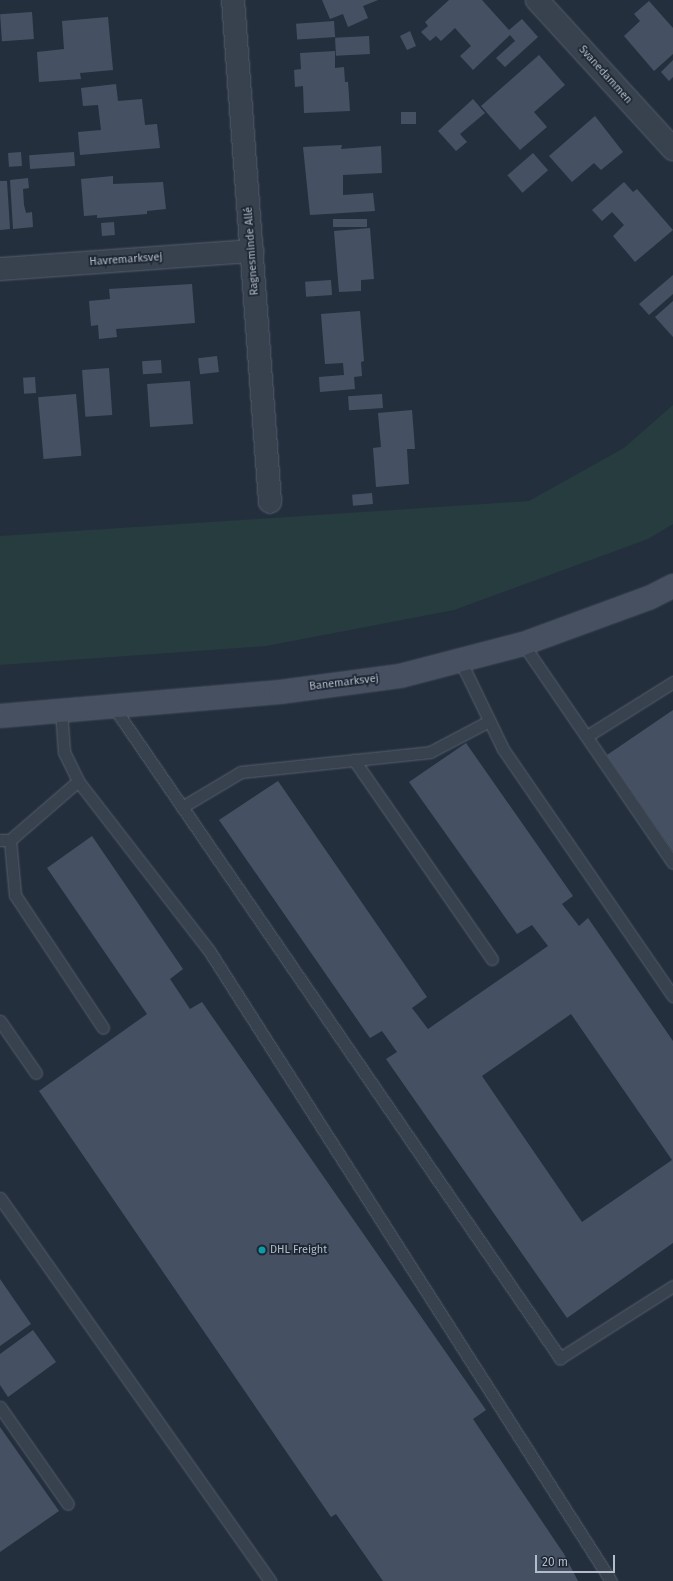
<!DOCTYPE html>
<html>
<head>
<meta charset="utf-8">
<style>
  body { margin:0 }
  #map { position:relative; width:673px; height:1581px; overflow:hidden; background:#242f3e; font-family:"Fira Sans",sans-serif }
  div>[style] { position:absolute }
  .green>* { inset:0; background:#263c3f }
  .building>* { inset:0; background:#455162; transform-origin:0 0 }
  .roads { filter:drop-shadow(0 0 1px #565f6c) drop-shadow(0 0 1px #565f6c) }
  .lane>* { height:11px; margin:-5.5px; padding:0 5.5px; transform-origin:5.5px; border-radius:5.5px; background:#38414e }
  .street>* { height:22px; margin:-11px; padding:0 11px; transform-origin:11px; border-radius:11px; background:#38414e }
  .secondary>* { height:22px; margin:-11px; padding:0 11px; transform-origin:11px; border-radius:11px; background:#465061 }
  .dots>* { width:11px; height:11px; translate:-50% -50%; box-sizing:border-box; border:2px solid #1d2633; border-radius:50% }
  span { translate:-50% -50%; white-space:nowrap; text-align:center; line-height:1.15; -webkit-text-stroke:3.5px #1d2633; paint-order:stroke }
  .street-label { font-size:11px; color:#b4bcc9 }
  .poi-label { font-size:11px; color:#b4bcc9 }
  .left { translate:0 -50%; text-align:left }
  .scale { position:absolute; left:535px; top:1555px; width:80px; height:18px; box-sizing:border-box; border:2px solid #b4bcc9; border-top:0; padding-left:5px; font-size:12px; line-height:14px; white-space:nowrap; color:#b4bcc9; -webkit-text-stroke:3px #1d2633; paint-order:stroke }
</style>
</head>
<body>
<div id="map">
  <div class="green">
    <div style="clip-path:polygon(673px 405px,673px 524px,648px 539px,454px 610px,266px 646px,0 665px,0 536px,529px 501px,624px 448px)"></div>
  </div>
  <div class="building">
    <div style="clip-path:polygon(322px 0,378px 0,363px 6px,368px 18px,348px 27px,343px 14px,330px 19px)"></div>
    <div style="clip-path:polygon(449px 0,482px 0,509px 30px,522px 19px,538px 37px,505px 67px,496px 58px,515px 41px,510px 35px,473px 70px,460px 56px,471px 46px,455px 28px,441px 41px,436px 36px,430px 41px,421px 32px,428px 26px,425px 22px)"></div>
    <div style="clip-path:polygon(649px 1px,673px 28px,673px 54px,654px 71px,624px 36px,640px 21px,634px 14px)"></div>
    <div style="left:32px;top:12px;width:27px;height:32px;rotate:86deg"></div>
    <div style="clip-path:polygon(108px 17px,113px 70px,80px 73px,81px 79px,39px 82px,37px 52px,64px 49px,62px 21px)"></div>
    <div style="left:334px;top:21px;width:16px;height:38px;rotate:86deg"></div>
    <div style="clip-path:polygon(410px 31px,416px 46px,407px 50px,400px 36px)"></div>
    <div style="left:369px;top:36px;width:18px;height:34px;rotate:87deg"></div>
    <div style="clip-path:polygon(335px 51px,335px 68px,344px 67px,345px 82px,348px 82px,350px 111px,304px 113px,303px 86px,295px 87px,294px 70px,301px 69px,300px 53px)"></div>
    <div style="clip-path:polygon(539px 55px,565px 85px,534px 112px,547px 127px,520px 150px,481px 106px)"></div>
    <div style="clip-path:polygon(673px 60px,673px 77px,669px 81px,661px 72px)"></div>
    <div style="clip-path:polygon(116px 84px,118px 101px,142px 99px,145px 125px,157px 124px,160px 148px,80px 155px,78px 132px,101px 130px,98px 105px,83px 106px,81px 88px)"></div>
    <div style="clip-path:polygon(473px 99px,485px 113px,460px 134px,467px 142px,456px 151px,438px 131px)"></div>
    <div style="left:401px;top:112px;width:15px;height:12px"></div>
    <div style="clip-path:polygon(595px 116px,623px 152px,601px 170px,594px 163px,572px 182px,549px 156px)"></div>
    <div style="clip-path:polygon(342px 145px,341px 149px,381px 146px,382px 173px,343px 175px,343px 195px,373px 193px,375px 211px,310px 215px,303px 147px)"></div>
    <div style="left:21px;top:152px;width:14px;height:13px;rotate:86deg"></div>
    <div style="left:74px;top:152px;width:14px;height:45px;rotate:86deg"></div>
    <div style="left:533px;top:153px;width:23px;height:34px;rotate:49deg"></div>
    <div style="clip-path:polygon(113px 176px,113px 184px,163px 182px,166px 209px,147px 211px,147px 214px,97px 218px,97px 215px,84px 216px,81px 179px)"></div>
    <div style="clip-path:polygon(28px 178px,29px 188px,23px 189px,24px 205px,26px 213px,32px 212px,33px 227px,13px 229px,10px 180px)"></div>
    <div style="clip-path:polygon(0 181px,7px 181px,10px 229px,0 230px)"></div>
    <div style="clip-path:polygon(624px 182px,633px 192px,637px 189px,673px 230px,635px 262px,613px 236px,624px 225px,612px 212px,602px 221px,592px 210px)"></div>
    <div style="left:367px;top:219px;width:8px;height:34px;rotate:90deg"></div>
    <div style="left:114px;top:222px;width:13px;height:13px;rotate:86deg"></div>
    <div style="clip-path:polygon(370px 228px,374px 279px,361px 280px,361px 291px,339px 292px,334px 231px)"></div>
    <div style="clip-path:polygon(673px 275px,673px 294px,649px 315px,639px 304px)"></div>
    <div style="left:331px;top:280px;width:15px;height:26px;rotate:86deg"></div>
    <div style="clip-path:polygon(192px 284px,195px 323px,116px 329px,117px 337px,99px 339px,98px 325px,91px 326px,89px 301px,110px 299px,109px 289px)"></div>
    <div style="clip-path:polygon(673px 301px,673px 337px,655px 317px)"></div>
    <div style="clip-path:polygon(360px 311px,364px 361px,361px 362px,362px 376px,354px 377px,355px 389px,320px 392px,319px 377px,344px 375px,343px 363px,325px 364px,321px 314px)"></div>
    <div style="left:217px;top:356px;width:16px;height:19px;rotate:83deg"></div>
    <div style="left:161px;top:360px;width:13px;height:19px;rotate:86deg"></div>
    <div style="left:109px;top:368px;width:47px;height:27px;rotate:86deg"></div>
    <div style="left:35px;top:377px;width:16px;height:12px;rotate:86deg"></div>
    <div style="left:190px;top:381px;width:43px;height:43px;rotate:86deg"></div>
    <div style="left:76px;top:394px;width:62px;height:38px;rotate:85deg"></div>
    <div style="left:382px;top:394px;width:14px;height:34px;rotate:86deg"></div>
    <div style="clip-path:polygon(412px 410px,415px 449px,407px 449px,409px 484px,376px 487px,373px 448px,381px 447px,378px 413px)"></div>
    <div style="left:372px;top:493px;width:11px;height:20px;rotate:85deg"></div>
    <div style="clip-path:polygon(673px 710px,673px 851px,607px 755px)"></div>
    <div style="clip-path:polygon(evenodd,466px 743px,573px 896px,562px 904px,579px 926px,588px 918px,673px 1041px,673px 1243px,567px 1318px,386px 1059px,397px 1052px,382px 1031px,370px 1038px,219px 820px,278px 781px,427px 997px,412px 1008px,428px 1029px,548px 946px,532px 925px,517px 934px,409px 782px,466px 743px,571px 1014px,672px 1160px,582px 1222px,482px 1076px,571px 1014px)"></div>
    <div style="clip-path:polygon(92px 836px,183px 969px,170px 979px,190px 1009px,202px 1002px,486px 1410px,473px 1419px,564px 1554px,578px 1581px,383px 1581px,336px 1514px,331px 1517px,39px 1091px,147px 1014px,47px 868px)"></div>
    <div style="clip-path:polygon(0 1279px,31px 1324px,0 1346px)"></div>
    <div style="clip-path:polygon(33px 1330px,56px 1362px,8px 1397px,0 1385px,0 1354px)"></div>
    <div style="clip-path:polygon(0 1427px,59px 1511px,0 1552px)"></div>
  </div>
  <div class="roads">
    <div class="lane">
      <div style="left:523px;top:644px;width:265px;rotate:55.6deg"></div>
      <div style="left:460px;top:660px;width:99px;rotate:64.2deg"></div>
      <div style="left:503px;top:749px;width:300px;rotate:55.5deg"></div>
      <div style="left:113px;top:706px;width:791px;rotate:55.57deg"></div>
      <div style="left:560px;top:1358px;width:134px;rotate:-32.5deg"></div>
      <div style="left:61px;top:710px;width:42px;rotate:85.9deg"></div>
      <div style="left:64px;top:752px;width:32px;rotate:64deg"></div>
      <div style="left:78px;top:781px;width:216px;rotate:52.3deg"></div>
      <div style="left:210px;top:952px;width:746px;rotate:57.48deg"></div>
      <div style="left:587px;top:736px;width:102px;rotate:-32.1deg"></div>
      <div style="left:354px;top:760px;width:242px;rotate:55.3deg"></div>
      <div style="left:182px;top:807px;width:69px;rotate:-30.7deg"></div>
      <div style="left:241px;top:772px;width:190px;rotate:-6deg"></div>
      <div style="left:430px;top:752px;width:67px;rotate:-27.7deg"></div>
      <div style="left:0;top:840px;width:10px"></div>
      <div style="left:10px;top:840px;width:90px;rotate:-40.9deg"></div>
      <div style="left:10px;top:840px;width:55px;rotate:84.8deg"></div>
      <div style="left:15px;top:895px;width:159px;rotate:56.5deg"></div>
      <div style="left:0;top:1021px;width:63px;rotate:55.3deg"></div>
      <div style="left:0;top:1198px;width:469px;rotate:54.8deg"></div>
      <div style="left:0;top:1407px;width:118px;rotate:55deg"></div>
    </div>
    <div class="street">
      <div style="left:233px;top:0;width:503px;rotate:85.78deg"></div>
      <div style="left:537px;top:0;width:202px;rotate:47.6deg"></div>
      <div style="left:0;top:269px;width:253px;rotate:-4.1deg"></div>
    </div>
    <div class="secondary">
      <div style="left:0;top:716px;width:281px;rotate:-4.9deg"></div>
      <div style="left:280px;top:692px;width:121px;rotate:-7.6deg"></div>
      <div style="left:400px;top:676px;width:127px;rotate:-14.6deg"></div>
      <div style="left:523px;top:644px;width:134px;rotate:-20.1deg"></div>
      <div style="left:649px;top:598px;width:27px;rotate:-27deg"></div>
    </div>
  </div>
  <div class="dots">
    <div style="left:262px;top:1250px;background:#0f9aa8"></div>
  </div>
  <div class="street-label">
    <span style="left:605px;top:75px;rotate:48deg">Svanedammen</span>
    <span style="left:252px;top:251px;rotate:-94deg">Ragnesminde Allé</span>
    <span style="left:126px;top:260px;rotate:-4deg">Havremarksvej</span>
    <span style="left:344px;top:683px;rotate:-7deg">Banemarksvej</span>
  </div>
  <div class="poi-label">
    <span class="left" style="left:270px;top:1250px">DHL Freight</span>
  </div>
  <div class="scale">20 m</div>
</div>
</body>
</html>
